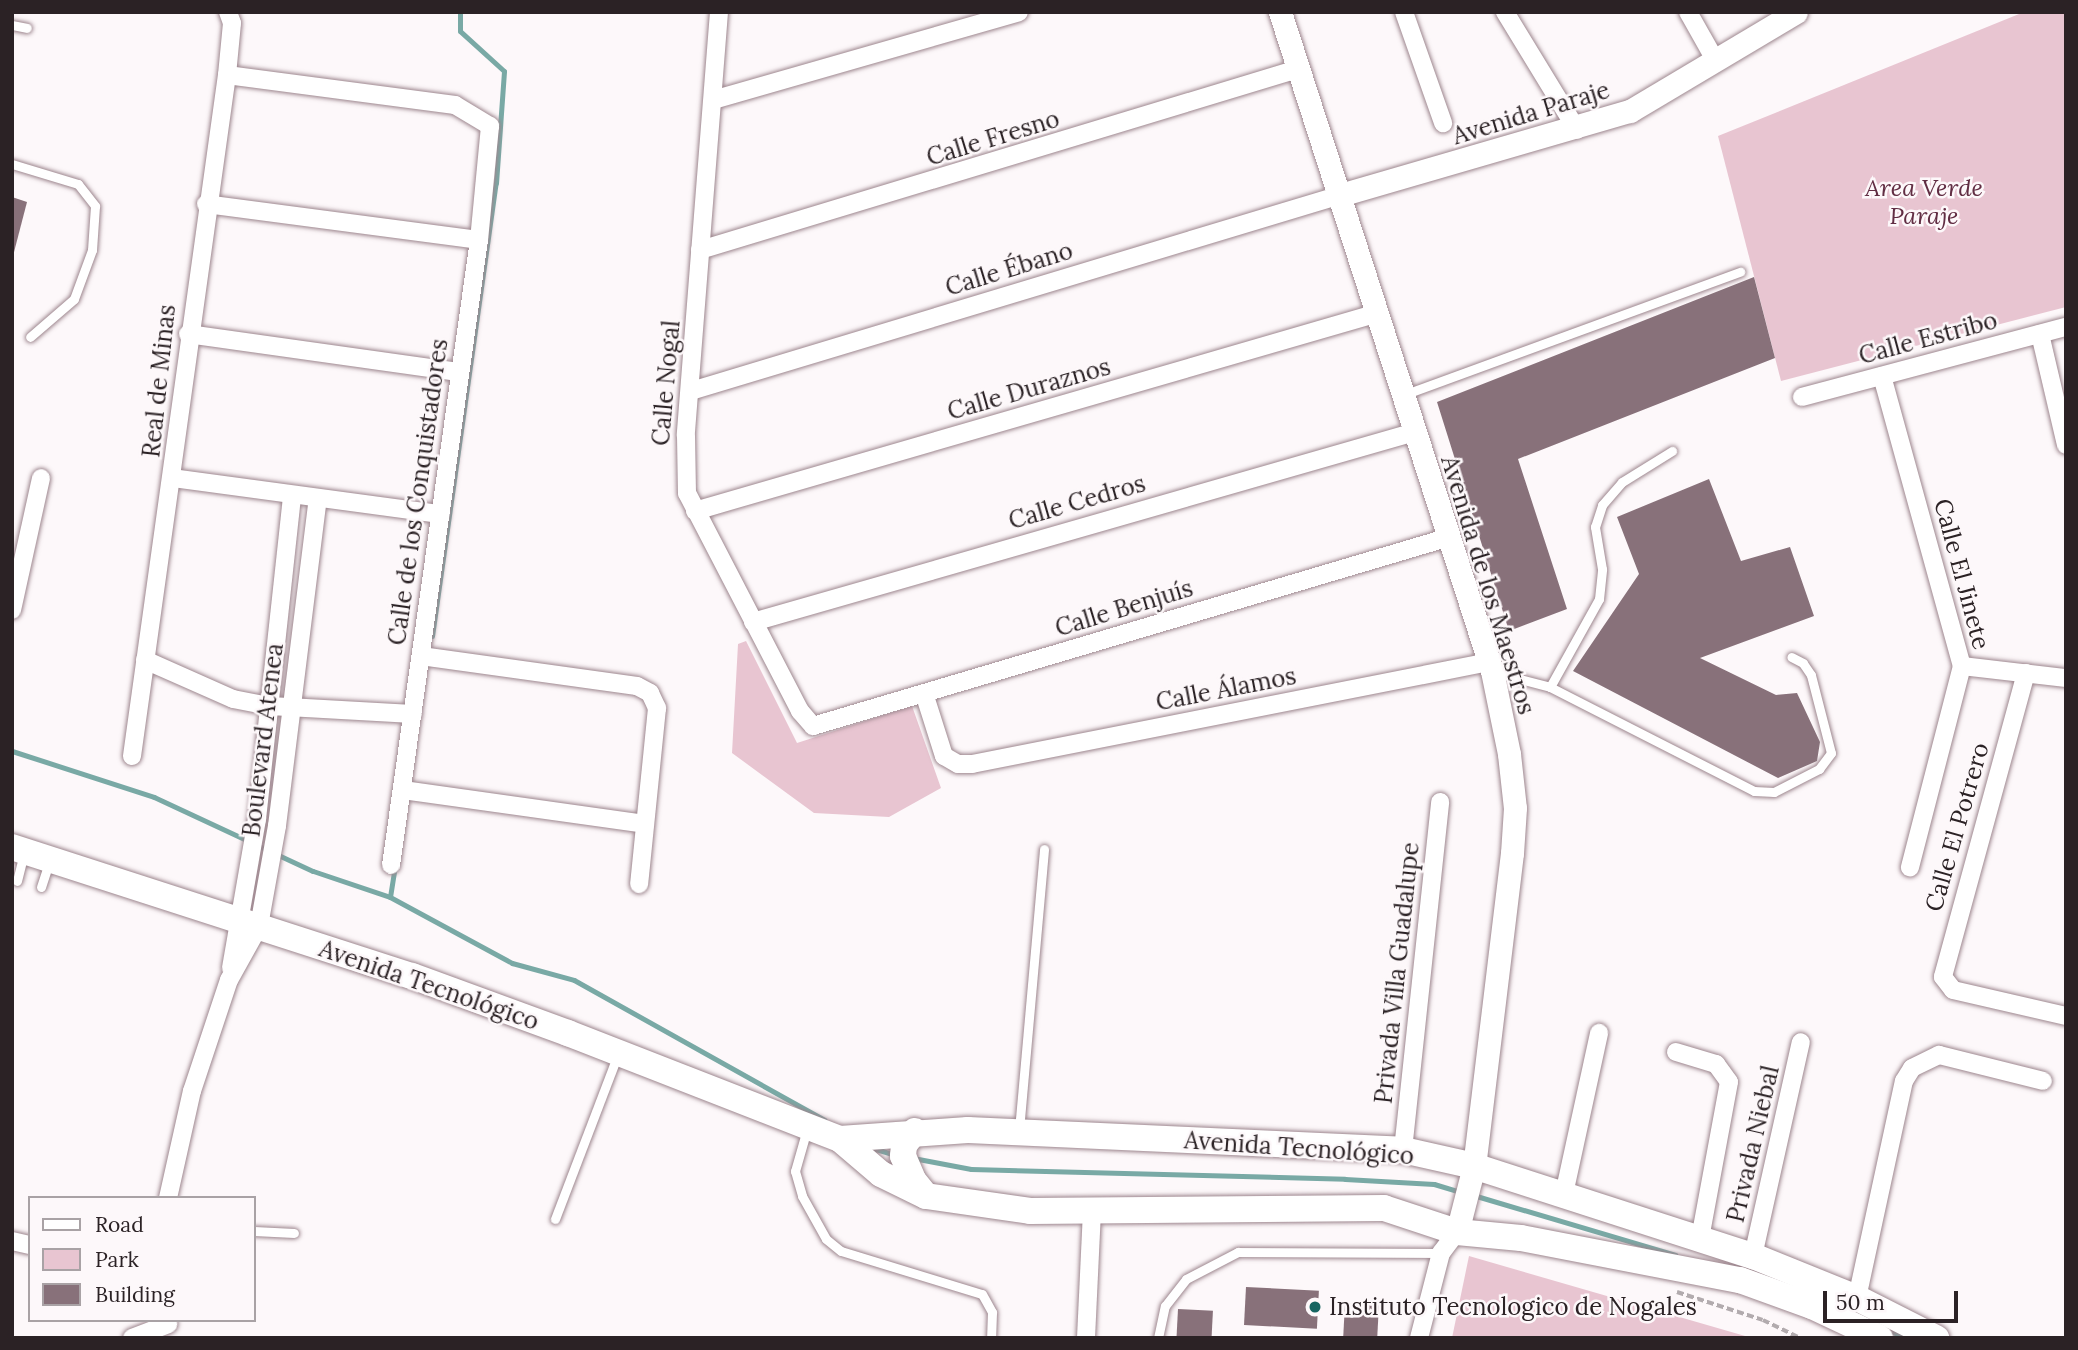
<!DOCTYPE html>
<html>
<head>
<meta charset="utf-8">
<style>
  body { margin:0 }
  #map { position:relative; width:2078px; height:1350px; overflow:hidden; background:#fdf8fa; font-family:Lora,serif }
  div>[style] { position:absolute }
  .green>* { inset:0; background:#e8c5d1 }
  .stream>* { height:5px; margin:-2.5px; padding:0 2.5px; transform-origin:2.5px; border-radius:2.5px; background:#79a9a5 }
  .building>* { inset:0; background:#88717a; transform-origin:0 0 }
  .path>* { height:3.5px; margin-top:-1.75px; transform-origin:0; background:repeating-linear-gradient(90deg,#b2abae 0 7px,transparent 0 10.5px) }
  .roads { filter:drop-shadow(0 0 2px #9d868e) drop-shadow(0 0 2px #9d868e) }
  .service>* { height:9px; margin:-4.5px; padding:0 4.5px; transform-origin:4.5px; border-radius:4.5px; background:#fff }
  .minor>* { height:18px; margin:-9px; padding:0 9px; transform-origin:9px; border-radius:9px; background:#fff }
  .tertiary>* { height:23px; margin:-11.5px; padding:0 11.5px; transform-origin:11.5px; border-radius:11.5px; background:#fff }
  .secondary>* { height:26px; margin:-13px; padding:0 13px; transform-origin:13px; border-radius:13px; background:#fff }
  .dots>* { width:19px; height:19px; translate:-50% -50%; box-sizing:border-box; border:4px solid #fdf8fa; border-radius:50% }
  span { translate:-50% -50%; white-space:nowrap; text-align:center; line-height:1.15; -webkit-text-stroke:5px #fdf8fa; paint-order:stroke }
  .street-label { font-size:24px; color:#2b2225 }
  .park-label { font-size:24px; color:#612d43; font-style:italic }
  .poi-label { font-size:24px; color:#2b2225 }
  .left { translate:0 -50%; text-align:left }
  .frame { position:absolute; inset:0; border:14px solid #2b2225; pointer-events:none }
  .legend { position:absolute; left:28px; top:1196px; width:228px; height:126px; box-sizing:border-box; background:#fdf8fa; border:2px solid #a9a2a5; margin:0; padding:9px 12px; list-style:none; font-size:21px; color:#2b2225 }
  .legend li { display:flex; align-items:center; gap:14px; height:35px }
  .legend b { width:35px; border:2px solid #a9a2a5 }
  .scale { position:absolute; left:1823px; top:1291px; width:135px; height:32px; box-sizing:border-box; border:4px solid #2b2225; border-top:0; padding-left:9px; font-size:21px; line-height:24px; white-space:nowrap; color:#2b2225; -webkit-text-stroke:5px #fdf8fa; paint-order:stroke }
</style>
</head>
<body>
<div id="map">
  <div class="green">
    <div style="clip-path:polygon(2024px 12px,2066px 12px,2066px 307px,1781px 381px,1718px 136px)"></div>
    <div style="clip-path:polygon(746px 641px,797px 743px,912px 706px,941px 788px,889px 817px,814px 813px,732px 753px,738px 644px)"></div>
    <div style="clip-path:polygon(1469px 1256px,1752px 1338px,1452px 1338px)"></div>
  </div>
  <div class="stream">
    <div style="left:432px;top:636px;width:457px;rotate:-82deg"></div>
    <div style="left:496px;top:183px;width:112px;rotate:-85.9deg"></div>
    <div style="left:504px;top:71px;width:59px;rotate:-137.7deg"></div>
    <div style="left:460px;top:31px;width:19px;rotate:-90deg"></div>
    <div style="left:12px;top:751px;width:149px;rotate:17.9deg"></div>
    <div style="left:154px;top:797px;width:175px;rotate:25deg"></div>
    <div style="left:313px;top:871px;width:81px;rotate:18.7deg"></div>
    <div style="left:390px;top:897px;width:139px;rotate:28.4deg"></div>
    <div style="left:512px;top:963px;width:64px;rotate:15.3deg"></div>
    <div style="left:574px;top:980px;width:287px;rotate:29.2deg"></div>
    <div style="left:390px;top:897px;width:30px;rotate:-81deg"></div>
    <div style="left:869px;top:1147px;width:28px;rotate:17deg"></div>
    <div style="left:913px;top:1158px;width:59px;rotate:10.7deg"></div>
    <div style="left:971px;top:1169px;width:374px;rotate:1.5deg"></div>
    <div style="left:1345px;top:1179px;width:89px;rotate:3.2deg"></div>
    <div style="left:1434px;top:1184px;width:28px;rotate:17deg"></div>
    <div style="left:1473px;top:1195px;width:211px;rotate:16.5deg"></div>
    <div style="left:1886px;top:1329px;width:22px;rotate:24deg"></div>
  </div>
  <div class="building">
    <div style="clip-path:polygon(12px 197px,27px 202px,13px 256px,12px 255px)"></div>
    <div style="clip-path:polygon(1754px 277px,1775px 358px,1518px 459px,1567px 609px,1509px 631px,1437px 402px)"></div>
    <div style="clip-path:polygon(1709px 479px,1741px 561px,1790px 547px,1814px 616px,1700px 658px,1776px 695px,1797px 693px,1820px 742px,1817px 761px,1778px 778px,1573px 671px,1639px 574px,1617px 517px)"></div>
    <div style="left:1246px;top:1287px;width:73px;height:38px;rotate:3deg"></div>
    <div style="left:1345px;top:1303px;width:34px;height:35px;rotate:3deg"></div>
    <div style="left:1178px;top:1309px;width:35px;height:29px;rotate:3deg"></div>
  </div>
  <div class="path">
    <div style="left:1677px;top:1292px;width:90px;rotate:18deg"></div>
    <div style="left:1763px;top:1320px;width:41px;rotate:25.9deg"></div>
  </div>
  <div class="roads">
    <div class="service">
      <div style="left:12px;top:25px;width:15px;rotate:11deg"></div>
      <div style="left:12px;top:164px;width:69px;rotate:16.9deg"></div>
      <div style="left:78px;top:184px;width:28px;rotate:52deg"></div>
      <div style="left:95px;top:206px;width:44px;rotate:93.9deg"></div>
      <div style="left:92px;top:250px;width:52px;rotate:110.2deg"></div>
      <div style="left:74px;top:299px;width:58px;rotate:139.2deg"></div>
      <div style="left:1406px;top:394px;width:356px;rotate:-20.1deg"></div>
      <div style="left:1493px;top:672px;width:59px;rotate:14.7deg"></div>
      <div style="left:1550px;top:687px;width:229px;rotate:27deg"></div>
      <div style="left:1754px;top:791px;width:20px;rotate:3deg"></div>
      <div style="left:1774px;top:792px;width:51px;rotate:-27.1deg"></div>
      <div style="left:1819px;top:769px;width:20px;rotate:-53deg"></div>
      <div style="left:1831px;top:753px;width:81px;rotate:-104.4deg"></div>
      <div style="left:1811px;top:675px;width:14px;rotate:-124deg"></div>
      <div style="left:1803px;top:663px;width:13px;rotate:-153deg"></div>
      <div style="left:1550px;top:687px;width:101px;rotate:-60.9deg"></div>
      <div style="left:1599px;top:599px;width:30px;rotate:-84deg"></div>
      <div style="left:1602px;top:569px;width:43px;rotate:-99.5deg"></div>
      <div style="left:1595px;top:527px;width:23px;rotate:-72deg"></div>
      <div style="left:1602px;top:505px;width:30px;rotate:-49deg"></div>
      <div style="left:1622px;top:482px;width:59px;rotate:-31.8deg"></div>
      <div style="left:17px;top:881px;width:30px;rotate:-76deg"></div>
      <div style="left:41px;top:887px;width:26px;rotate:-72deg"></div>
      <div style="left:807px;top:1129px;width:44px;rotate:105.9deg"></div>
      <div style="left:795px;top:1171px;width:26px;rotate:74deg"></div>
      <div style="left:802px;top:1196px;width:49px;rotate:60.8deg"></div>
      <div style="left:826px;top:1239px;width:19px;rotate:39deg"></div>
      <div style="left:841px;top:1251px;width:147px;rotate:17deg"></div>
      <div style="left:982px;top:1294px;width:21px;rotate:61deg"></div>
      <div style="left:992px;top:1312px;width:26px;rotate:92deg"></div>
      <div style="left:1019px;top:1130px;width:282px;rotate:-84.9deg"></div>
      <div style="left:555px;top:1219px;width:177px;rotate:-69.1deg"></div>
      <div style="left:254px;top:1231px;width:40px;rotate:2.9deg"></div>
      <div style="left:1158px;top:1338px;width:33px;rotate:-78deg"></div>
      <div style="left:1165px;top:1306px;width:34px;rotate:-52deg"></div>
      <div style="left:1186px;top:1279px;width:59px;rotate:-27.4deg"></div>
      <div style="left:1238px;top:1252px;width:203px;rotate:0.3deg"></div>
    </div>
    <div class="minor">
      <div style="left:719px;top:12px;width:425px;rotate:94.5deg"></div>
      <div style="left:686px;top:436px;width:57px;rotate:89deg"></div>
      <div style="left:687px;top:493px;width:246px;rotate:62.6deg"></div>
      <div style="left:800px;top:711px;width:20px;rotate:49deg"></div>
      <div style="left:813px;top:726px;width:664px;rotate:-16.53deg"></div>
      <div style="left:1404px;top:12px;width:118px;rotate:70.6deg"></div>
      <div style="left:1505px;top:12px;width:138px;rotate:58.6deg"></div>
      <div style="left:1688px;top:12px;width:53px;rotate:60.5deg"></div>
      <div style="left:227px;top:75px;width:230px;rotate:7.5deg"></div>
      <div style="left:455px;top:105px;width:41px;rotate:31deg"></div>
      <div style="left:490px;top:126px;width:115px;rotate:95.5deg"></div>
      <div style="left:479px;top:240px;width:631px;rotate:98.01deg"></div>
      <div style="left:713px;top:100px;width:318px;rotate:-16deg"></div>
      <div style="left:206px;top:204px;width:275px;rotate:7.5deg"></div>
      <div style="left:700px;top:250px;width:625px;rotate:-16.84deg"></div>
      <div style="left:188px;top:334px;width:273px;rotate:8deg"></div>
      <div style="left:2040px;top:334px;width:114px;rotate:76.8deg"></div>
      <div style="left:1882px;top:376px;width:301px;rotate:74.6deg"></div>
      <div style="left:1962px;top:666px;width:208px;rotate:104.5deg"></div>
      <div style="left:691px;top:391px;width:678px;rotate:-16.8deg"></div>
      <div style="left:1802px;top:397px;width:273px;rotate:-14.9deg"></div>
      <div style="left:173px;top:478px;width:270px;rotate:7.7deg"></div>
      <div style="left:695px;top:511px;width:711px;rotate:-16.17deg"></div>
      <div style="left:12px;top:610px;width:135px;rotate:-77.6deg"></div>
      <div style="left:753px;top:622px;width:689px;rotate:-16.01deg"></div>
      <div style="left:421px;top:656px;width:218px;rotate:7.9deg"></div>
      <div style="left:637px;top:686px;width:15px;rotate:28deg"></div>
      <div style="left:650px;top:693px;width:17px;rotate:65deg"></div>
      <div style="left:657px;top:708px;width:177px;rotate:95.8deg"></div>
      <div style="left:145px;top:660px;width:96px;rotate:23.9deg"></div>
      <div style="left:233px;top:699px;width:38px;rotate:11deg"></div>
      <div style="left:270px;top:706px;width:143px;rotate:3.2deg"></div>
      <div style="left:1962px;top:666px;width:105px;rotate:6.6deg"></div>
      <div style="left:2026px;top:673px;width:315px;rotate:105.3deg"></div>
      <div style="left:1943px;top:977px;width:16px;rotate:52deg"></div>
      <div style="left:1953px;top:990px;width:116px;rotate:13deg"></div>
      <div style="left:924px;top:693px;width:66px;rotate:72.4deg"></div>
      <div style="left:944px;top:756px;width:16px;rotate:30deg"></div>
      <div style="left:958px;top:764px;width:14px"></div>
      <div style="left:972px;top:764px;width:527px;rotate:-11.16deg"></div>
      <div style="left:132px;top:756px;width:688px;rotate:-82.06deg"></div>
      <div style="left:227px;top:75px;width:52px;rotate:-84.5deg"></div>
      <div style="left:232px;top:23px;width:12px;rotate:-110deg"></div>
      <div style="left:403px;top:790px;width:244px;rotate:8deg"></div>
      <div style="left:231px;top:968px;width:151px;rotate:-80.1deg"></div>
      <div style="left:257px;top:819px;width:325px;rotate:-83.8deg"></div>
      <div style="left:1676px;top:1052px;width:42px;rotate:16.7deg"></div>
      <div style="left:1716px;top:1064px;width:22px;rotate:54deg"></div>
      <div style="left:1729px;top:1082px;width:160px;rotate:100.5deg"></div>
      <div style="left:1403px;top:1150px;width:350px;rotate:-83.9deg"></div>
      <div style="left:1564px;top:1194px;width:165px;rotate:-77.7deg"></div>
      <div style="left:168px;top:1198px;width:110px;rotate:-77.4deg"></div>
      <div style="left:192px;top:1091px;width:117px;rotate:-71.6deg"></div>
      <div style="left:229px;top:980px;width:62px;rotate:-60.9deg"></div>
      <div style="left:259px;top:926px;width:102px;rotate:-79.8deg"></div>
      <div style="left:277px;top:826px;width:330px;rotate:-82.9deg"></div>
      <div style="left:12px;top:1241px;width:18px;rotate:13deg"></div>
      <div style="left:1753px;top:1256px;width:219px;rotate:-77.4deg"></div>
      <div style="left:1857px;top:1298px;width:222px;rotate:-77.8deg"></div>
      <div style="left:1904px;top:1081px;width:15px;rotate:-58deg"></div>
      <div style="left:1912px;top:1068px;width:30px;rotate:-26deg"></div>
      <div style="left:1939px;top:1055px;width:107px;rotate:14deg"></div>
      <div style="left:132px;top:1338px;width:39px;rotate:-21deg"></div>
      <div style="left:1086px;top:1338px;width:126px;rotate:-87.3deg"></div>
      <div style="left:1419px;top:1338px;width:88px;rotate:-75.5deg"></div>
      <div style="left:1441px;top:1253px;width:26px;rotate:-53deg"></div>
    </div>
    <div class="tertiary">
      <div style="left:1280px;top:12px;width:692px;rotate:72.17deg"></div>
      <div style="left:1492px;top:671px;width:85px;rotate:78.4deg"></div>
      <div style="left:1509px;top:754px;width:54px;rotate:83.7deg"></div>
      <div style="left:1515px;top:808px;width:45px;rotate:93.8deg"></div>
      <div style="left:1512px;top:853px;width:315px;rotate:96.9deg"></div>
      <div style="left:1474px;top:1166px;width:68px;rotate:104.4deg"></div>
      <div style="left:1340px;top:195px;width:302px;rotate:-16.2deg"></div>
      <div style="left:1630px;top:111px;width:193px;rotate:-30.8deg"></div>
    </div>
    <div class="secondary">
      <div style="left:12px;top:847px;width:420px;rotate:17.9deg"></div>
      <div style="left:412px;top:976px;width:166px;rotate:20.1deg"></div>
      <div style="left:568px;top:1033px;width:292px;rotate:21.3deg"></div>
      <div style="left:840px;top:1139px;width:54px;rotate:40.5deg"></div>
      <div style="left:881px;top:1174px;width:50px;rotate:26.1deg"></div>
      <div style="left:926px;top:1196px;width:105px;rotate:8.2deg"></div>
      <div style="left:1030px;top:1211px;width:354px;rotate:-0.5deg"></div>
      <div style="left:1384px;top:1208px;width:77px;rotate:18.2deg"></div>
      <div style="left:1457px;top:1232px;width:64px;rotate:5.4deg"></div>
      <div style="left:1521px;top:1238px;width:223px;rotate:10.9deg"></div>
      <div style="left:1740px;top:1280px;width:77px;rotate:19.9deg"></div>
      <div style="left:1812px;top:1306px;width:75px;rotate:25.2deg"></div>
      <div style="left:915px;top:1131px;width:18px;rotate:128deg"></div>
      <div style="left:904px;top:1145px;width:11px;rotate:95deg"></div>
      <div style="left:903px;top:1156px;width:26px;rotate:67deg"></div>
      <div style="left:913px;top:1180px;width:19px;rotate:51deg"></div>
      <div style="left:840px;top:1139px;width:128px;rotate:-4deg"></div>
      <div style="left:968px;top:1130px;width:435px;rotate:2.6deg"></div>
      <div style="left:1403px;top:1150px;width:73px;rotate:12.7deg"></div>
      <div style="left:1474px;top:1166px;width:293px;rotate:17.9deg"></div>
      <div style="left:1753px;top:1256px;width:112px;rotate:22deg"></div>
      <div style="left:1857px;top:1298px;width:89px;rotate:26.9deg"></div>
    </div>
  </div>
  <div class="dots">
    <div style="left:1315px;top:1307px;background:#176561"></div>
  </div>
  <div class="street-label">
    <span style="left:1531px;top:113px;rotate:-17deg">Avenida Paraje</span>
    <span style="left:993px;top:138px;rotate:-17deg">Calle Fresno</span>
    <span style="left:1009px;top:269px;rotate:-17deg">Calle Ébano</span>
    <span style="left:1928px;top:338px;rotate:-15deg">Calle Estribo</span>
    <span style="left:159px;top:381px;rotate:-84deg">Real de Minas</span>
    <span style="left:666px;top:383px;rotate:-85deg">Calle Nogal</span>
    <span style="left:1029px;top:389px;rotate:-16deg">Calle Duraznos</span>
    <span style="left:418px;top:492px;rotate:-82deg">Calle de los Conquistadores</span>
    <span style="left:1077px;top:502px;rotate:-16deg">Calle Cedros</span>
    <span style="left:1962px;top:574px;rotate:75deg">Calle El Jinete</span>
    <span style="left:1488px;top:585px;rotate:73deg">Avenida de los Maestros</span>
    <span style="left:1124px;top:608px;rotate:-17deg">Calle Benjuís</span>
    <span style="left:1226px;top:689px;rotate:-11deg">Calle Álamos</span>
    <span style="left:263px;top:740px;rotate:-83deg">Boulevard Atenea</span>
    <span style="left:1957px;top:827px;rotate:-74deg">Calle El Potrero</span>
    <span style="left:1397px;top:973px;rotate:-84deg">Privada Villa Guadalupe</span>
    <span style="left:429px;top:985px;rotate:19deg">Avenida Tecnológico</span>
    <span style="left:1753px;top:1144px;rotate:-77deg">Privada Niebal</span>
    <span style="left:1299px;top:1148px;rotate:4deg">Avenida Tecnológico</span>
  </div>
  <div class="park-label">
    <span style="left:1924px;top:202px">Area Verde<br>Paraje</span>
  </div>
  <div class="poi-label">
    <span class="left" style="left:1329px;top:1307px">Instituto Tecnologico de Nogales</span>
  </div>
  <div class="frame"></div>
  <ul class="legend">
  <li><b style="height:9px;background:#fff"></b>Road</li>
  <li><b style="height:19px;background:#e8c5d1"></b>Park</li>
  <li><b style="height:19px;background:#88717a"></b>Building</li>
  </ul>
  <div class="scale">50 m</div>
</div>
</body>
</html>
